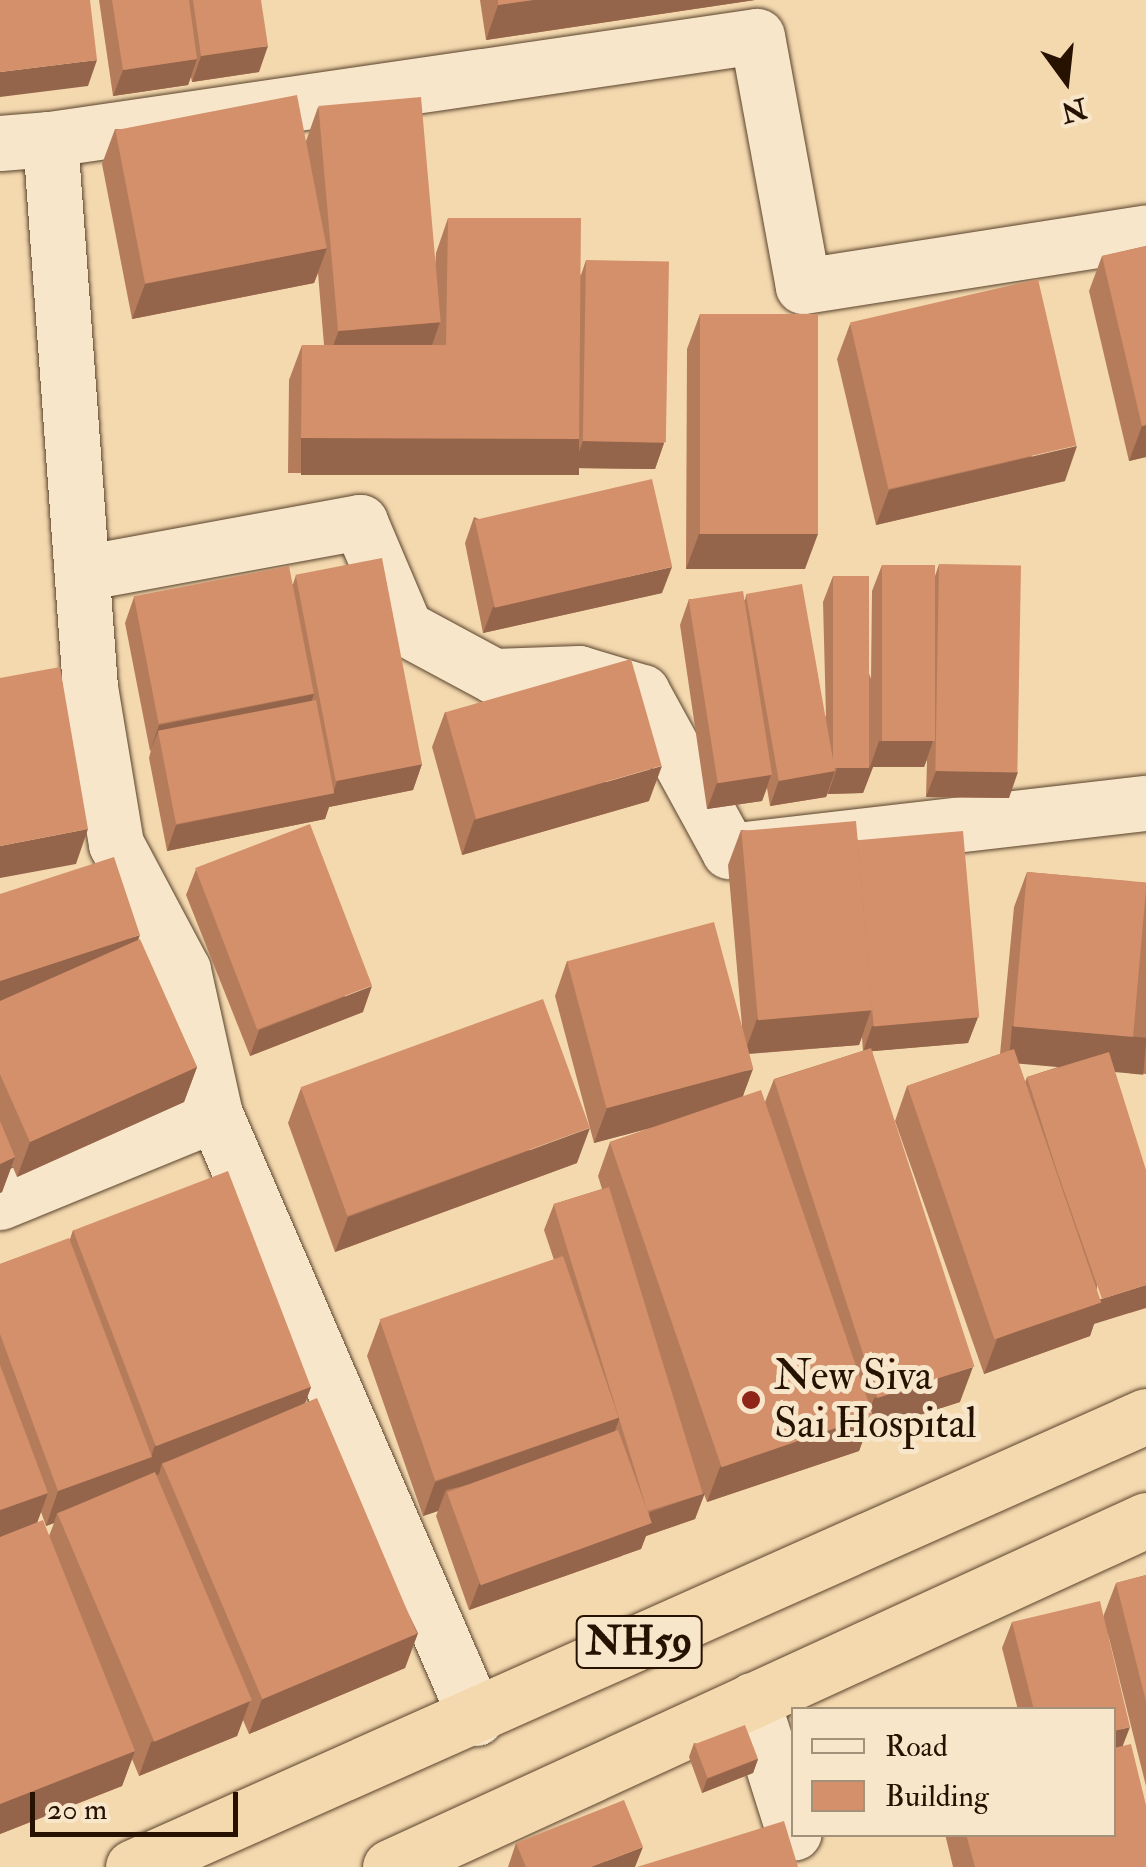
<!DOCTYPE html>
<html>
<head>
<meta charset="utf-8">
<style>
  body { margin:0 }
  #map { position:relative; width:1146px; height:1867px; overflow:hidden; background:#f4d9af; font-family:"IM FELL Double Pica",serif }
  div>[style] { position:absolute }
  .roads { filter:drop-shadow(0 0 2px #5a432c) drop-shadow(0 0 2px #5a432c) }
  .minor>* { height:55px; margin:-27.5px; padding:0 27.5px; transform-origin:27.5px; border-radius:27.5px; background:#f8e6cb }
  .highway>* { height:55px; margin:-27.5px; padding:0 27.5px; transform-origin:27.5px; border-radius:27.5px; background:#f4d9af }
  .wall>* { inset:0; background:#b57c5c }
  .shaded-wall>* { inset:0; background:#94654b; transform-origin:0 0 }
  .building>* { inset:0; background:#d3906b; transform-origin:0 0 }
  .dots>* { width:28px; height:28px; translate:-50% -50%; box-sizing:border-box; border:5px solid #f8e6cb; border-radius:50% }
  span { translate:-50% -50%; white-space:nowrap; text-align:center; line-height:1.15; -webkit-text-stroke:10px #f8e6cb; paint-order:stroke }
  .shield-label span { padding:2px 8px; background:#f8e6cb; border:2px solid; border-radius:8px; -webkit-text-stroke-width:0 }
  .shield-label { font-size:40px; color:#271100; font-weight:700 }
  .poi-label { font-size:42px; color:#271100 }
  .left { translate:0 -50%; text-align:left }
  .legend { position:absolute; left:791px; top:1707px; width:325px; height:130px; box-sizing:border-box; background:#f8e6cb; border:2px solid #a4917a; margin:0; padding:12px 18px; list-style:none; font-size:30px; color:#271100 }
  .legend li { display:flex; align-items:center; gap:20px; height:50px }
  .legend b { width:50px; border:2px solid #a4917a }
  .north { position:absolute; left:1016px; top:30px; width:100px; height:100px; -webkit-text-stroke:8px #f8e6cb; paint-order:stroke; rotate:165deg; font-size:28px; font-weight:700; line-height:40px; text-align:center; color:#271100 }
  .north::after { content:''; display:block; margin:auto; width:35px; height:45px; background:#271100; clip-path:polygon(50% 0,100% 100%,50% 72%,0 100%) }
  .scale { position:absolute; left:30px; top:1792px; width:208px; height:45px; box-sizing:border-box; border:5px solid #271100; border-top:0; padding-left:12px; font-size:30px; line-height:35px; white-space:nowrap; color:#271100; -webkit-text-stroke:8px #f8e6cb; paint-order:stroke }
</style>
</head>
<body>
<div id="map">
  <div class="roads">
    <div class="minor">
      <div style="left:50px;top:139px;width:714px;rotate:-8.29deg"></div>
      <div style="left:757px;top:36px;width:254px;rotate:79.6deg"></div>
      <div style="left:803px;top:286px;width:347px;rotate:-8.9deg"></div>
      <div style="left:0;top:143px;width:50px;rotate:-4.6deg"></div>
      <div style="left:50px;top:139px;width:549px;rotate:85.83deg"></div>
      <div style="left:90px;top:687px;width:159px;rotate:80.6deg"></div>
      <div style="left:116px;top:844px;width:143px;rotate:62deg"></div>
      <div style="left:183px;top:970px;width:148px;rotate:77.5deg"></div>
      <div style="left:215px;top:1114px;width:658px;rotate:66.63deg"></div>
      <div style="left:82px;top:573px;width:283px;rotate:-10.4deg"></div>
      <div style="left:360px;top:522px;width:115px;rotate:67deg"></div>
      <div style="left:405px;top:628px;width:101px;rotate:28.3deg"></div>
      <div style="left:494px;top:676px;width:85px;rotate:-2deg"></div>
      <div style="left:579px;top:673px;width:66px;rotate:16.8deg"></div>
      <div style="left:642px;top:692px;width:181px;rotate:61.3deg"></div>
      <div style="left:729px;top:851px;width:420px;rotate:-6.6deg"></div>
      <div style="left:0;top:1202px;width:232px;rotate:-22.3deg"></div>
      <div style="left:752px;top:1700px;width:139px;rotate:72.5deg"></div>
    </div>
    <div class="highway">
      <div style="left:133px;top:1867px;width:1109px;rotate:-24deg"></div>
      <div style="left:390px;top:1867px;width:832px;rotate:-24.65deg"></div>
    </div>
  </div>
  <div class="wall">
    <div style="clip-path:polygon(99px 0,261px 0,259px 72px,192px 82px,191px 77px,188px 85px,113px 96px)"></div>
    <div style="clip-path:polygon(480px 0,755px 0,486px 40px)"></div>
    <div style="clip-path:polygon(318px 107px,435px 267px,436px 253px,448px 218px,581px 275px,586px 260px,664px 443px,655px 469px,573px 468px,573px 454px,566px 474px,288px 473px,289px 380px,302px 345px,324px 345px,318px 273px,314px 283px,132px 319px,102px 164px,115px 129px,306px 141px)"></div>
    <div style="clip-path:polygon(1146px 246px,1146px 457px,1129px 461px,1089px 291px,1102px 256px)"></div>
    <div style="clip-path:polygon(700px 314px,805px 569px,686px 569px,687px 349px)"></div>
    <div style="clip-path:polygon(850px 324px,1065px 481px,876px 525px,837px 359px)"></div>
    <div style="clip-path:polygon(474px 517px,662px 593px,483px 633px,465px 543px)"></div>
    <div style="clip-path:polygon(939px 564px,1009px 798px,926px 797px,927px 760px,924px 767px,873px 767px,863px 793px,828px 794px,828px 793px,826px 797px,770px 806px,767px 788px,762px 801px,707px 809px,680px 625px,689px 599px,745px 600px,746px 595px,826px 717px,823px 602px,833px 576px,871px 679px,872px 591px,882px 565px,935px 576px)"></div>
    <div style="clip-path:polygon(296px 575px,422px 764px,413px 790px,329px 807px,325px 819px,167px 851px,149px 758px,151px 750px,150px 751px,125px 623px,134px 597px,293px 584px)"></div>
    <div style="clip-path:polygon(445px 712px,649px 801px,462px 855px,432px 747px)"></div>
    <div style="clip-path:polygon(evenodd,741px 830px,857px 839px,978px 1017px,968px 1043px,872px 1051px,960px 1402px,866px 1432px,859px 1451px,707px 1502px,704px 1494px,695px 1519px,646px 1536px,641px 1549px,469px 1610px,436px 1516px,438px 1511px,423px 1516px,367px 1356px,380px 1321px,554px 1260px,544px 1230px,554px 1204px,602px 1189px,598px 1176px,610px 1142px,651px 1128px,594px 1143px,555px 996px,567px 961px,742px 1026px,728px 865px,741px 830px,862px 1037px,863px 1051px,774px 1079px,765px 1102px,743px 1097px,749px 1054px,859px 1045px,862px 1037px)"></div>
    <div style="clip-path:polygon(196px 869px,363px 1012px,250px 1056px,186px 895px)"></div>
    <div style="clip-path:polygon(evenodd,1027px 872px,1146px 883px,1146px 1074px,1115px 1071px,1094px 1324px,1090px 1336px,984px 1374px,895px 1121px,907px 1086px,1000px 1054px,1014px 907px,1027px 872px,1018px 1062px,1061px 1066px,1027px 1077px,1025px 1082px,1018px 1062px)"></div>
    <div style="clip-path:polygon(0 894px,139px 940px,197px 1067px,184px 1102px,17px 1177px,12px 1165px,2px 1192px,0 1193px)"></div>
    <div style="clip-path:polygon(301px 1088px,577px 1163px,335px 1252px,288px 1123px)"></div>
    <div style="clip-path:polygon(evenodd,73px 1230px,311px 1387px,305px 1403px,418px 1633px,405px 1668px,249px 1734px,243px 1720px,237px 1736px,139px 1776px,132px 1759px,122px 1786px,0 1834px,0 1264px,70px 1239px,73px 1230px,41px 1512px,46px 1526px,54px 1523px,49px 1536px,37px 1523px,41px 1512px)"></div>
    <div style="clip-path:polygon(1146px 1575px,1146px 1786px,1108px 1634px,1123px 1746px,1146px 1867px,953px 1867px,945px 1834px,1114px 1834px,1114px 1710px,1018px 1710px,1002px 1648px,1012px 1622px,1103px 1617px,1116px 1583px)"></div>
    <div style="clip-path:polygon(694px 1743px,758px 1759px,753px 1773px,702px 1793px,689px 1757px)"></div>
    <div style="clip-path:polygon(516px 1843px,635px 1867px,508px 1867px)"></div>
  </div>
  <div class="shaded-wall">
    <div style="clip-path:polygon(533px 0,755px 0,486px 40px,498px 5px)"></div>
    <div style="clip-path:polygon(268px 46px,259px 72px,192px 82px,201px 56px)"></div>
    <div style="clip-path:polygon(197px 59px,188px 85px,113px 96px,123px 70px)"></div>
    <div style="clip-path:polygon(97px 60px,88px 86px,0 97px,0 72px)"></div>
    <div style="clip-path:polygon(327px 248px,314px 283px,132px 319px,145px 284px)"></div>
    <div style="clip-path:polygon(440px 322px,428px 357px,326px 365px,339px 330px)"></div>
    <div style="clip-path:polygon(1146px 425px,1146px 457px,1129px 461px,1142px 426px)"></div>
    <div style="left:301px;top:438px;width:278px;height:37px"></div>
    <div style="clip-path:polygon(583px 441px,664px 443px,655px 469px,573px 468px)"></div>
    <div style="clip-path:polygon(1077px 446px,1065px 481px,876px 525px,889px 490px)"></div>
    <div style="clip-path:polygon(699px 534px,818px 534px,805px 569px,686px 569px)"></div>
    <div style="clip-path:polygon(672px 567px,662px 593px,483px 633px,493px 607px)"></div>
    <div style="clip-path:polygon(314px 694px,305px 720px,158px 732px,150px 751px,159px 725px)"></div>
    <div style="clip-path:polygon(879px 741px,933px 741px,924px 767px,870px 767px)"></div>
    <div style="clip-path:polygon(422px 764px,413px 790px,329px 807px,325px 819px,167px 851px,176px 825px,333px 793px,337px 781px)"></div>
    <div style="clip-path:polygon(662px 766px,649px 801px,462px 855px,474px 820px)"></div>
    <div style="clip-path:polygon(873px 767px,863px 793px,828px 794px,837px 768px)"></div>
    <div style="clip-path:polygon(835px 771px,826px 797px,770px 806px,779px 780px)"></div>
    <div style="clip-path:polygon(936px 771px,1018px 772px,1009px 798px,926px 797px)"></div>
    <div style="clip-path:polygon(771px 775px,762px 801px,707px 809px,717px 783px)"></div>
    <div style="clip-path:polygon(88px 829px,76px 864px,0 878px,0 846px)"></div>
    <div style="clip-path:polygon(140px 935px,131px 961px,0 1004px,0 981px)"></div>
    <div style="clip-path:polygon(372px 986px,363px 1012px,250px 1056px,259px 1030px)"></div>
    <div style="clip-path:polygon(871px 1010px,859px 1045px,744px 1054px,757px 1019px)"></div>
    <div style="clip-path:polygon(978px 1017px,968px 1043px,863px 1052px,872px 1026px)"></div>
    <div style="left:1012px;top:1026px;width:135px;height:37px;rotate:5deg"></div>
    <div style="clip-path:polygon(197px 1067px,184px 1102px,17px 1177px,30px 1142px)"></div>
    <div style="clip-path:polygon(753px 1069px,740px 1104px,594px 1143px,607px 1108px)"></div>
    <div style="clip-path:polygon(590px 1128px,577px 1163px,335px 1252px,348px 1217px)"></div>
    <div style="clip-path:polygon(15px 1157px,2px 1192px,0 1193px,0 1164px)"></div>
    <div style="clip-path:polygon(1146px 1285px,1146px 1308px,1094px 1324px,1090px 1336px,984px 1374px,997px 1339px,1098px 1300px)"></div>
    <div style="clip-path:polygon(973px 1367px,960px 1402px,866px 1432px,859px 1451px,707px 1502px,720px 1467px,867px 1417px,874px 1398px)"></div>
    <div style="clip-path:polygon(311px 1387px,298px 1422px,162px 1463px,159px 1474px,57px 1513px,54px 1523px,46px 1526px,58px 1491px,151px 1457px,155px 1445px)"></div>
    <div style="clip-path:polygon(620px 1417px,607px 1452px,446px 1490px,438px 1511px,423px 1516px,435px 1482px)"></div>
    <div style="clip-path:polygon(48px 1493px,35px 1528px,0 1540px,0 1510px)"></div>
    <div style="clip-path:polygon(705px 1493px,695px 1519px,646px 1536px,641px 1549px,469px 1610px,479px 1584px,645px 1525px,650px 1512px)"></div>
    <div style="clip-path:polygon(418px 1633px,405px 1668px,249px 1734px,262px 1699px)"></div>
    <div style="clip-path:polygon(250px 1701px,237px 1736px,139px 1776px,151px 1742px)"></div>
    <div style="clip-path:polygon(1130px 1727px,1120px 1753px,1114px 1755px,1114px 1731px)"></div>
    <div style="clip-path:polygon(135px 1751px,122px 1786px,0 1834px,0 1804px)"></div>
    <div style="clip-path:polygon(758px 1759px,753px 1773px,702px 1793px,707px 1779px)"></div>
    <div style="clip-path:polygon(643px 1847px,635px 1867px,591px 1867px)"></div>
  </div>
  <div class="building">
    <div style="clip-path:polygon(0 0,90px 0,97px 60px,0 72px)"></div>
    <div style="clip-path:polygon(112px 0,189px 0,197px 59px,123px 70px)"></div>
    <div style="clip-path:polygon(193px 0,261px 0,268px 46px,201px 56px)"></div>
    <div style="clip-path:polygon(498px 0,533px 0,498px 5px)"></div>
    <div style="left:297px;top:95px;width:156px;height:185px;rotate:79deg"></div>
    <div style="left:421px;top:97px;width:226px;height:103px;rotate:85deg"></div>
    <div style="clip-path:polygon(448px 218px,581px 218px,579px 439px,301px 438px,302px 345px,446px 345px)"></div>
    <div style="clip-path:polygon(1146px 246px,1146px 425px,1142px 426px,1102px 256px)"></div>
    <div style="left:586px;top:260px;width:83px;height:181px;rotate:1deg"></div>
    <div style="left:1038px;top:279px;width:171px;height:193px;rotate:77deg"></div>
    <div style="left:700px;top:314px;width:118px;height:220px"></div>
    <div style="left:652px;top:479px;width:90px;height:182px;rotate:77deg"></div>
    <div style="left:382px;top:558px;width:210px;height:88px;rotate:79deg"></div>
    <div style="left:939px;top:564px;width:82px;height:207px;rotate:1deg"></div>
    <div style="left:882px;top:565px;width:53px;height:176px"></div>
    <div style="left:289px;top:566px;width:130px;height:158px;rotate:79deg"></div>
    <div style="left:833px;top:576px;width:36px;height:192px"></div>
    <div style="left:802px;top:584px;width:190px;height:57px;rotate:80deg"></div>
    <div style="left:743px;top:591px;width:186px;height:55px;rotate:81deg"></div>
    <div style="left:631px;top:659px;width:111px;height:193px;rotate:74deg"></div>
    <div style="clip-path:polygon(60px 667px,88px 829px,0 846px,0 678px)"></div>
    <div style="left:316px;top:700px;width:95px;height:161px;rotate:79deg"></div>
    <div style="left:856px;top:821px;width:190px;height:115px;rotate:85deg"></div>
    <div style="left:310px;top:824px;width:173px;height:123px;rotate:69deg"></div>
    <div style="left:963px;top:831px;width:187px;height:106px;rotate:85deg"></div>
    <div style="clip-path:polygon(114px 857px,140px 935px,0 981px,0 894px)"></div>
    <div style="left:1027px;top:872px;width:120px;height:155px;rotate:5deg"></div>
    <div style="left:714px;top:922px;width:152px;height:152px;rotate:75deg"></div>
    <div style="clip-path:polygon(140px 939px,197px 1067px,30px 1142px,0 1074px,0 1001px)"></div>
    <div style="left:543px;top:999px;width:137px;height:258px;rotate:70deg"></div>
    <div style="left:871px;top:1048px;width:335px;height:102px;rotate:72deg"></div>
    <div style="left:1014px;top:1049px;width:268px;height:113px;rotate:71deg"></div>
    <div style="clip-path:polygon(1109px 1052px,1146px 1170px,1146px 1285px,1102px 1299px,1057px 1171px,1027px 1077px)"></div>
    <div style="left:761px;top:1090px;width:344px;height:160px;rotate:71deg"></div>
    <div style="clip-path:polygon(0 1121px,15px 1157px,0 1164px)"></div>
    <div style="left:228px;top:1171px;width:231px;height:166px;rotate:69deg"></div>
    <div style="left:609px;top:1187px;width:321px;height:58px;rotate:73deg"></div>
    <div style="clip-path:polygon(69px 1238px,152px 1457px,58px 1491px,0 1334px,0 1264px)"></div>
    <div style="left:563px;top:1256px;width:171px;height:194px;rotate:71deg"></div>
    <div style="clip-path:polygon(0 1365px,48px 1493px,0 1510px)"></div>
    <div style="left:317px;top:1398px;width:256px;height:168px;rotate:67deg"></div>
    <div style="left:618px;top:1430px;width:99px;height:182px;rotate:70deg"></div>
    <div style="left:155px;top:1472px;width:248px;height:106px;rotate:67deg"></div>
    <div style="clip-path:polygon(43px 1520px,135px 1751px,0 1804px,0 1537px)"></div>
    <div style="clip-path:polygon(1146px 1575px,1146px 1701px,1116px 1583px)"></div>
    <div style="clip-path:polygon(1100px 1601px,1130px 1727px,1114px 1731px,1114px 1710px,1034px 1710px,1012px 1622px)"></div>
    <div style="left:745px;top:1725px;width:36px;height:54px;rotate:69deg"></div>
    <div style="clip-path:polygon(1131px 1744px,1146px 1805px,1146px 1867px,975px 1867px,966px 1834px,1114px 1834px,1114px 1748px)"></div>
    <div style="clip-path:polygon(624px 1800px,643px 1847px,591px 1867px,526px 1867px,516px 1843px)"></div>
    <div style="clip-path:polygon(784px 1821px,798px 1867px,637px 1867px)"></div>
  </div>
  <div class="dots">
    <div style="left:751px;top:1400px;background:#8f2418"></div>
  </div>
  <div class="shield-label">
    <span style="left:639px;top:1642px">NH59</span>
  </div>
  <div class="poi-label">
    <span class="left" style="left:774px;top:1400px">New Siva<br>Sai Hospital</span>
  </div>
  <ul class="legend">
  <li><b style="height:12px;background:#f8e6cb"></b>Road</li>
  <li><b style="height:28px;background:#d3906b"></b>Building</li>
  </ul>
  <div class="north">N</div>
  <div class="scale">20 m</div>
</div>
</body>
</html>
